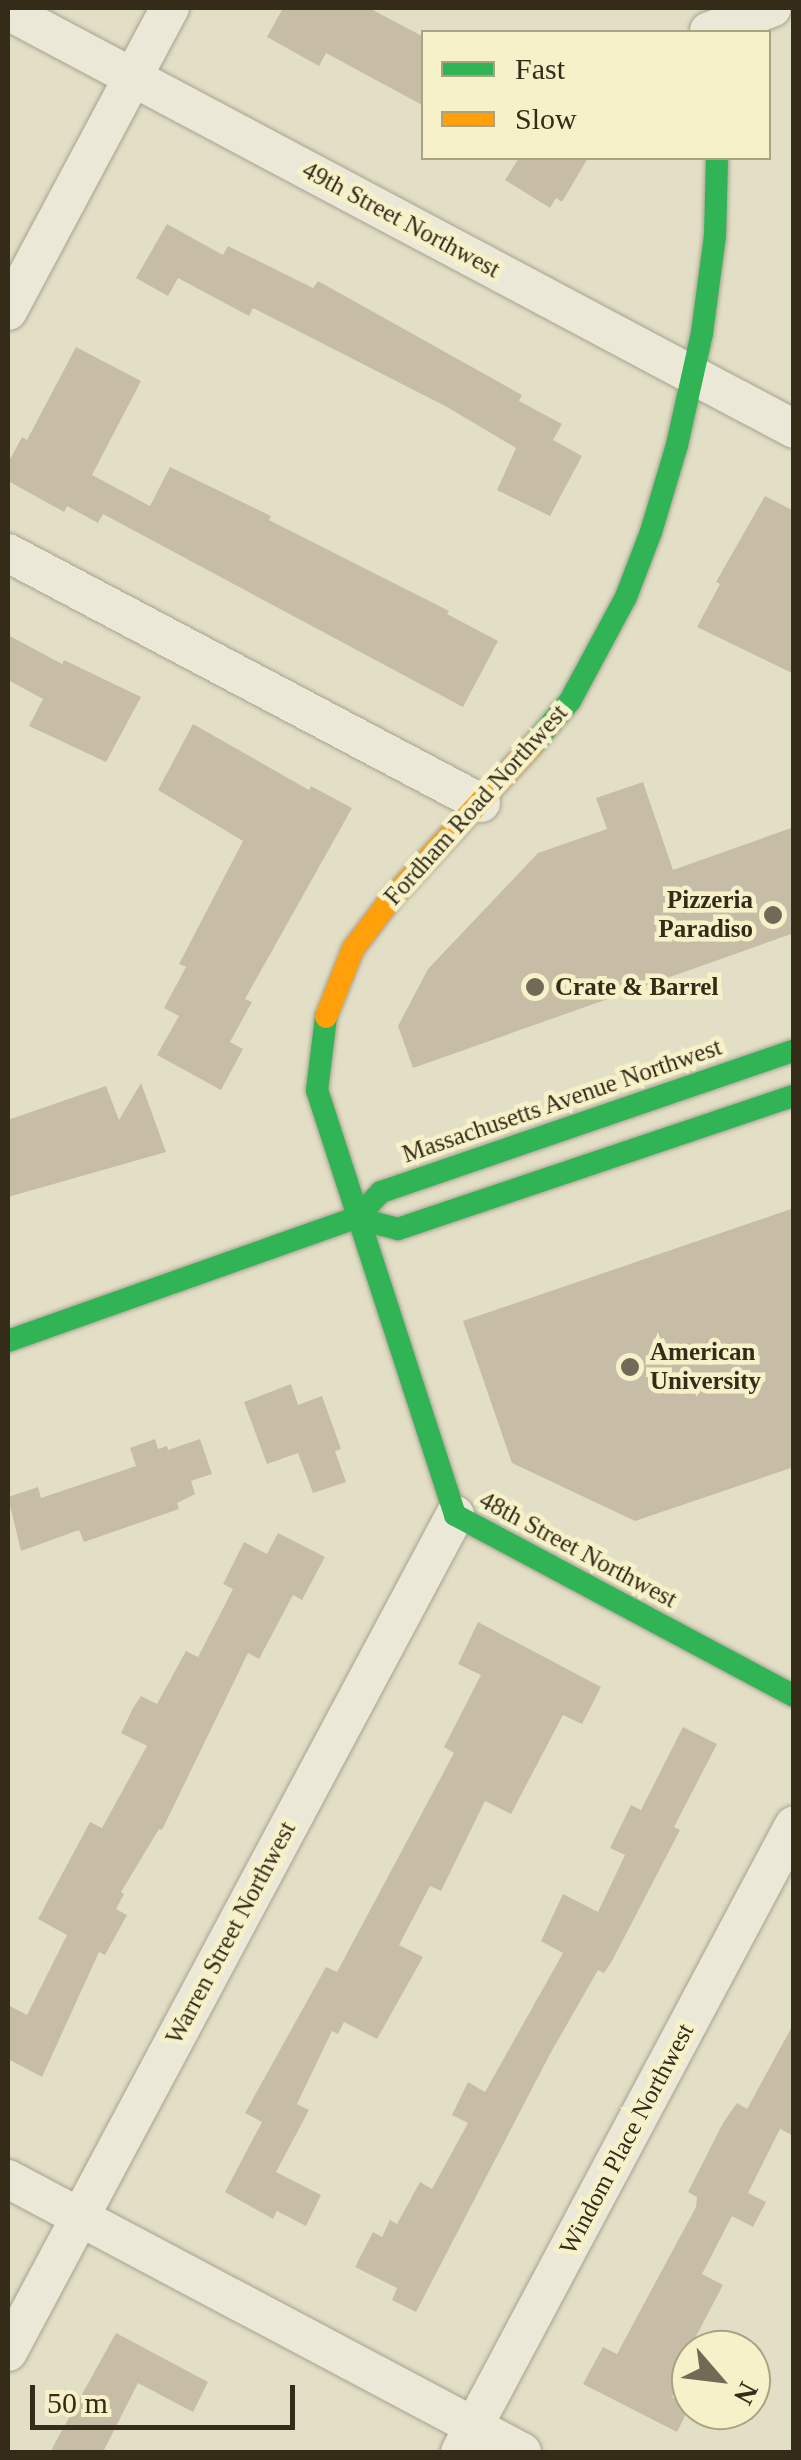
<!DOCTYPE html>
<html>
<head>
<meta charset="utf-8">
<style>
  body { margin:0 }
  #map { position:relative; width:801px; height:2460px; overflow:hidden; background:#e3dfc6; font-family:Georgia,serif }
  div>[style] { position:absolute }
  .building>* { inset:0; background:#c7bda7 }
  .roads { filter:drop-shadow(0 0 2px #a7a290) drop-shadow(0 0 2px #a7a290) }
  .street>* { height:38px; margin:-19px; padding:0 19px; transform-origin:19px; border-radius:19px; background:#ebe8d8 }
  .fast>* { height:22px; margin:-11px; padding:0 11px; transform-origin:11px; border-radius:11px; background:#30b455 }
  .slow>* { height:22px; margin:-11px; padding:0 11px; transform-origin:11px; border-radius:11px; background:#ff9f0a }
  .dots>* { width:28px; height:28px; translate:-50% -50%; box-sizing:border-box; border:5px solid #f7f1c9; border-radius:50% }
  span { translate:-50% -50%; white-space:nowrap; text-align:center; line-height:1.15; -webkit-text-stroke:9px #f7f1c9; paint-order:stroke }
  .street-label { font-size:25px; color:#352b19 }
  .poi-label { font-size:25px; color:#352b19; font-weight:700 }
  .right { translate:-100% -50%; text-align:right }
  .left { translate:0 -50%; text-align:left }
  .frame { position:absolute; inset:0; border:10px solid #352b19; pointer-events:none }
  .legend { position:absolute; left:421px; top:30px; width:350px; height:130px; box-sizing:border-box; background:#f7f1c9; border:2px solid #a9a283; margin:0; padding:12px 18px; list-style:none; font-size:30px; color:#352b19 }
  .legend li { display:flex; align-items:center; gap:20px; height:50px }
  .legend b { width:50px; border:2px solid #a9a283 }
  .north { position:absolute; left:671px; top:2330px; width:100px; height:100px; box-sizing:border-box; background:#f7f1c9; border:2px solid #a9a283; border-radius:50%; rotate:118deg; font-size:28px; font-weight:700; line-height:40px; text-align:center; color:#352b19 }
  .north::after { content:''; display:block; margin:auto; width:35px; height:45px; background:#726a56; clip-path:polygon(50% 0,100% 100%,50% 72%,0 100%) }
  .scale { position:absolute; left:30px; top:2385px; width:265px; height:45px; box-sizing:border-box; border:5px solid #352b19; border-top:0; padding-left:12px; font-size:30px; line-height:35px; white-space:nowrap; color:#352b19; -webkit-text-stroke:8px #f7f1c9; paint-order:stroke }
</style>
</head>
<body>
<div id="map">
  <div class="building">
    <div style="clip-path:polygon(283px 8px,369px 8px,424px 37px,424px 106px,326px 53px,319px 66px,267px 37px)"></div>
    <div style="clip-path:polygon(519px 158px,588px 158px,562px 202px,556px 198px,550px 208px,505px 180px)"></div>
    <div style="clip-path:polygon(167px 224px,223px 255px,228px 246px,313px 288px,318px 281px,522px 395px,519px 401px,562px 424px,553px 440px,582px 456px,550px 516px,497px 490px,516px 448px,447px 407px,253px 308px,249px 316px,178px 278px,168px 296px,136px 278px)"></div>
    <div style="clip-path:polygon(76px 347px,141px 381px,92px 475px,150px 506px,170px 467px,271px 516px,269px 520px,449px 611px,447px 614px,498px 641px,463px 707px,103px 514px,98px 523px,67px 506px,64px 512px,8px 481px,8px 463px,22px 437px,27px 440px)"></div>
    <div style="clip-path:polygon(765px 496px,794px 511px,794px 674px,697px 627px,720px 584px,716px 582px)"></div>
    <div style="clip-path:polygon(8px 635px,62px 664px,64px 660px,141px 697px,106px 762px,29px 726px,43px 699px,8px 680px)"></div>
    <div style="clip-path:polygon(193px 724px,309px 790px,311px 786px,352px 808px,245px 999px,252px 1002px,230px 1042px,243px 1049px,221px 1090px,157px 1055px,179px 1016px,164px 1008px,186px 967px,179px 964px,243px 841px,158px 790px)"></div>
    <div style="clip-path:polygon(643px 782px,673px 870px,794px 827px,794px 933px,413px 1068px,398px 1026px,428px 969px,538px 853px,607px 829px,596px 798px)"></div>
    <div style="clip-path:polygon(141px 1083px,166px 1152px,8px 1197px,8px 1120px,106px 1086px,119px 1120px)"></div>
    <div style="clip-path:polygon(794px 1208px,794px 1467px,635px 1521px,512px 1463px,463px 1321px)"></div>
    <div style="clip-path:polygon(291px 1384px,298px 1405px,322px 1396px,341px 1449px,335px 1451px,346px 1482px,313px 1493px,298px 1453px,267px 1464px,244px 1402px)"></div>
    <div style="clip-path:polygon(155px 1439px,158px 1449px,167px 1446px,168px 1450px,200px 1439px,212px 1474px,191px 1481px,195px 1494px,177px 1503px,179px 1509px,84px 1542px,79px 1530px,21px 1551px,8px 1497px,38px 1487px,41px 1498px,136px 1466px,130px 1448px)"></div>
    <div style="clip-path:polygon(278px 1533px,325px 1557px,302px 1600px,293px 1595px,259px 1659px,248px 1653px,162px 1830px,159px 1829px,121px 1892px,124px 1894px,116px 1909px,127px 1915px,105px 1955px,99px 1952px,42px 2077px,8px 2059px,8px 2005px,27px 2015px,67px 1935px,38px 1919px,90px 1822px,102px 1828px,147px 1746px,121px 1733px,133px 1708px,141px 1696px,157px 1704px,186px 1651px,198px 1657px,233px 1589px,223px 1584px,244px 1542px,267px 1554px)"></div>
    <div style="clip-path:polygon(478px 1622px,601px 1687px,582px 1724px,563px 1715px,511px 1814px,485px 1801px,441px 1891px,430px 1886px,399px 1945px,423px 1957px,377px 2039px,344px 2022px,338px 2034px,332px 2031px,297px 2104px,309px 2110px,276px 2172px,321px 2195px,306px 2226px,277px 2211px,273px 2219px,225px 2192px,262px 2122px,245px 2113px,326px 1967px,337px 1972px,454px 1753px,444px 1747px,481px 1675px,458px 1664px)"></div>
    <div style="clip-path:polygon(683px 1727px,717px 1744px,674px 1827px,680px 1830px,612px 1961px,604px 1973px,598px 1970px,550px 2054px,416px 2312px,392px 2300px,397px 2288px,355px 2267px,373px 2232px,382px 2237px,390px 2220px,397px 2224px,420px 2182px,432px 2189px,468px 2123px,452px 2115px,468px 2082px,485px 2092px,563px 1953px,541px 1941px,563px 1894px,598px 1912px,625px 1855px,610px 1848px,631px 1805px,641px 1810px)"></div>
    <div style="clip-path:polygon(794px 2023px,794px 2136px,780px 2129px,748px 2193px,766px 2202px,753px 2227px,732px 2216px,702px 2274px,723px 2285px,672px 2382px,678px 2385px,672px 2397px,690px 2406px,677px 2432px,583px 2384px,603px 2347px,617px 2354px,696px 2207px,697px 2197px,688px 2192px,723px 2123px,737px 2103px,747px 2109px)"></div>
    <div style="clip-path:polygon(116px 2333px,208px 2382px,193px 2412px,138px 2383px,103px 2452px,50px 2452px)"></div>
  </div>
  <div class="roads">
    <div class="street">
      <div style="left:8px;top:11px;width:890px;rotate:28deg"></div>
      <div style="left:709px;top:31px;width:67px;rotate:-20.1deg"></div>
      <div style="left:8px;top:311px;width:344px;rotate:-61.9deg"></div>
      <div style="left:8px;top:553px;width:535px;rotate:27.86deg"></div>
      <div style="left:8px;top:2179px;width:582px;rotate:27.97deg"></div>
      <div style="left:8px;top:2352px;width:949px;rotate:-61.9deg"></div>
      <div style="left:460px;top:2452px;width:710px;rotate:-61.96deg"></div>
    </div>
    <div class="fast">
      <div style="left:531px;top:747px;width:60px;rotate:-49.7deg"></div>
      <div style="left:570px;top:701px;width:118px;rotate:-61.7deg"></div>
      <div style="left:626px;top:597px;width:70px;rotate:-69deg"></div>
      <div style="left:651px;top:532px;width:91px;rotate:-73.4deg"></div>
      <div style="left:677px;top:445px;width:115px;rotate:-77.4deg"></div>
      <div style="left:702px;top:333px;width:99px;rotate:-82.4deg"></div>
      <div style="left:715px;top:235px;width:77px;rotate:-88.5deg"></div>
      <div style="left:326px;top:1017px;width:74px;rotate:97deg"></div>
      <div style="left:317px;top:1090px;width:447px;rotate:72deg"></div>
      <div style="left:455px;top:1515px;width:384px;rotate:28.1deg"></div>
      <div style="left:356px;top:1218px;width:43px;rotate:14.7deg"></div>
      <div style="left:398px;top:1229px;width:418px;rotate:-18.6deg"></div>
      <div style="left:8px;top:1341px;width:369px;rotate:-19.5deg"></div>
      <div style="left:356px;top:1218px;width:36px;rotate:-46deg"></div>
      <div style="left:381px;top:1192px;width:436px;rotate:-18.9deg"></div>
    </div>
    <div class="slow">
      <div style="left:326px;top:1017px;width:73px;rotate:-68.3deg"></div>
      <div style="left:353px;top:949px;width:63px;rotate:-52.8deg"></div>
      <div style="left:391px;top:899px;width:207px;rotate:-47.4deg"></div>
    </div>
  </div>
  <div class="dots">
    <div style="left:773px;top:915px;background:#726a56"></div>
    <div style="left:535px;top:987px;background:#726a56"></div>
    <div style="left:630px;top:1367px;background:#726a56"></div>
  </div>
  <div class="street-label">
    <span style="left:401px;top:220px;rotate:28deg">49th Street Northwest</span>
    <span style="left:476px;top:805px;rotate:-48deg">Fordham Road Northwest</span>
    <span style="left:562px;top:1101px;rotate:-19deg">Massachusetts Avenue Northwest</span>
    <span style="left:578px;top:1550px;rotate:28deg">48th Street Northwest</span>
    <span style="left:231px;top:1933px;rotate:-62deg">Warren Street Northwest</span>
    <span style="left:627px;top:2139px;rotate:-62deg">Windom Place Northwest</span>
  </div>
  <div class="poi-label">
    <span class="right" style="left:753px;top:915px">Pizzeria<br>Paradiso</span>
    <span class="left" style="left:555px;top:987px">Crate &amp; Barrel</span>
    <span class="left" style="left:650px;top:1367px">American<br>University</span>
  </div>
  <div class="frame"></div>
  <ul class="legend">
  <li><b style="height:12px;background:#30b455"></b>Fast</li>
  <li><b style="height:12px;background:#ff9f0a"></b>Slow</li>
  </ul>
  <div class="north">N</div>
  <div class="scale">50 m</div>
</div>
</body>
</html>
